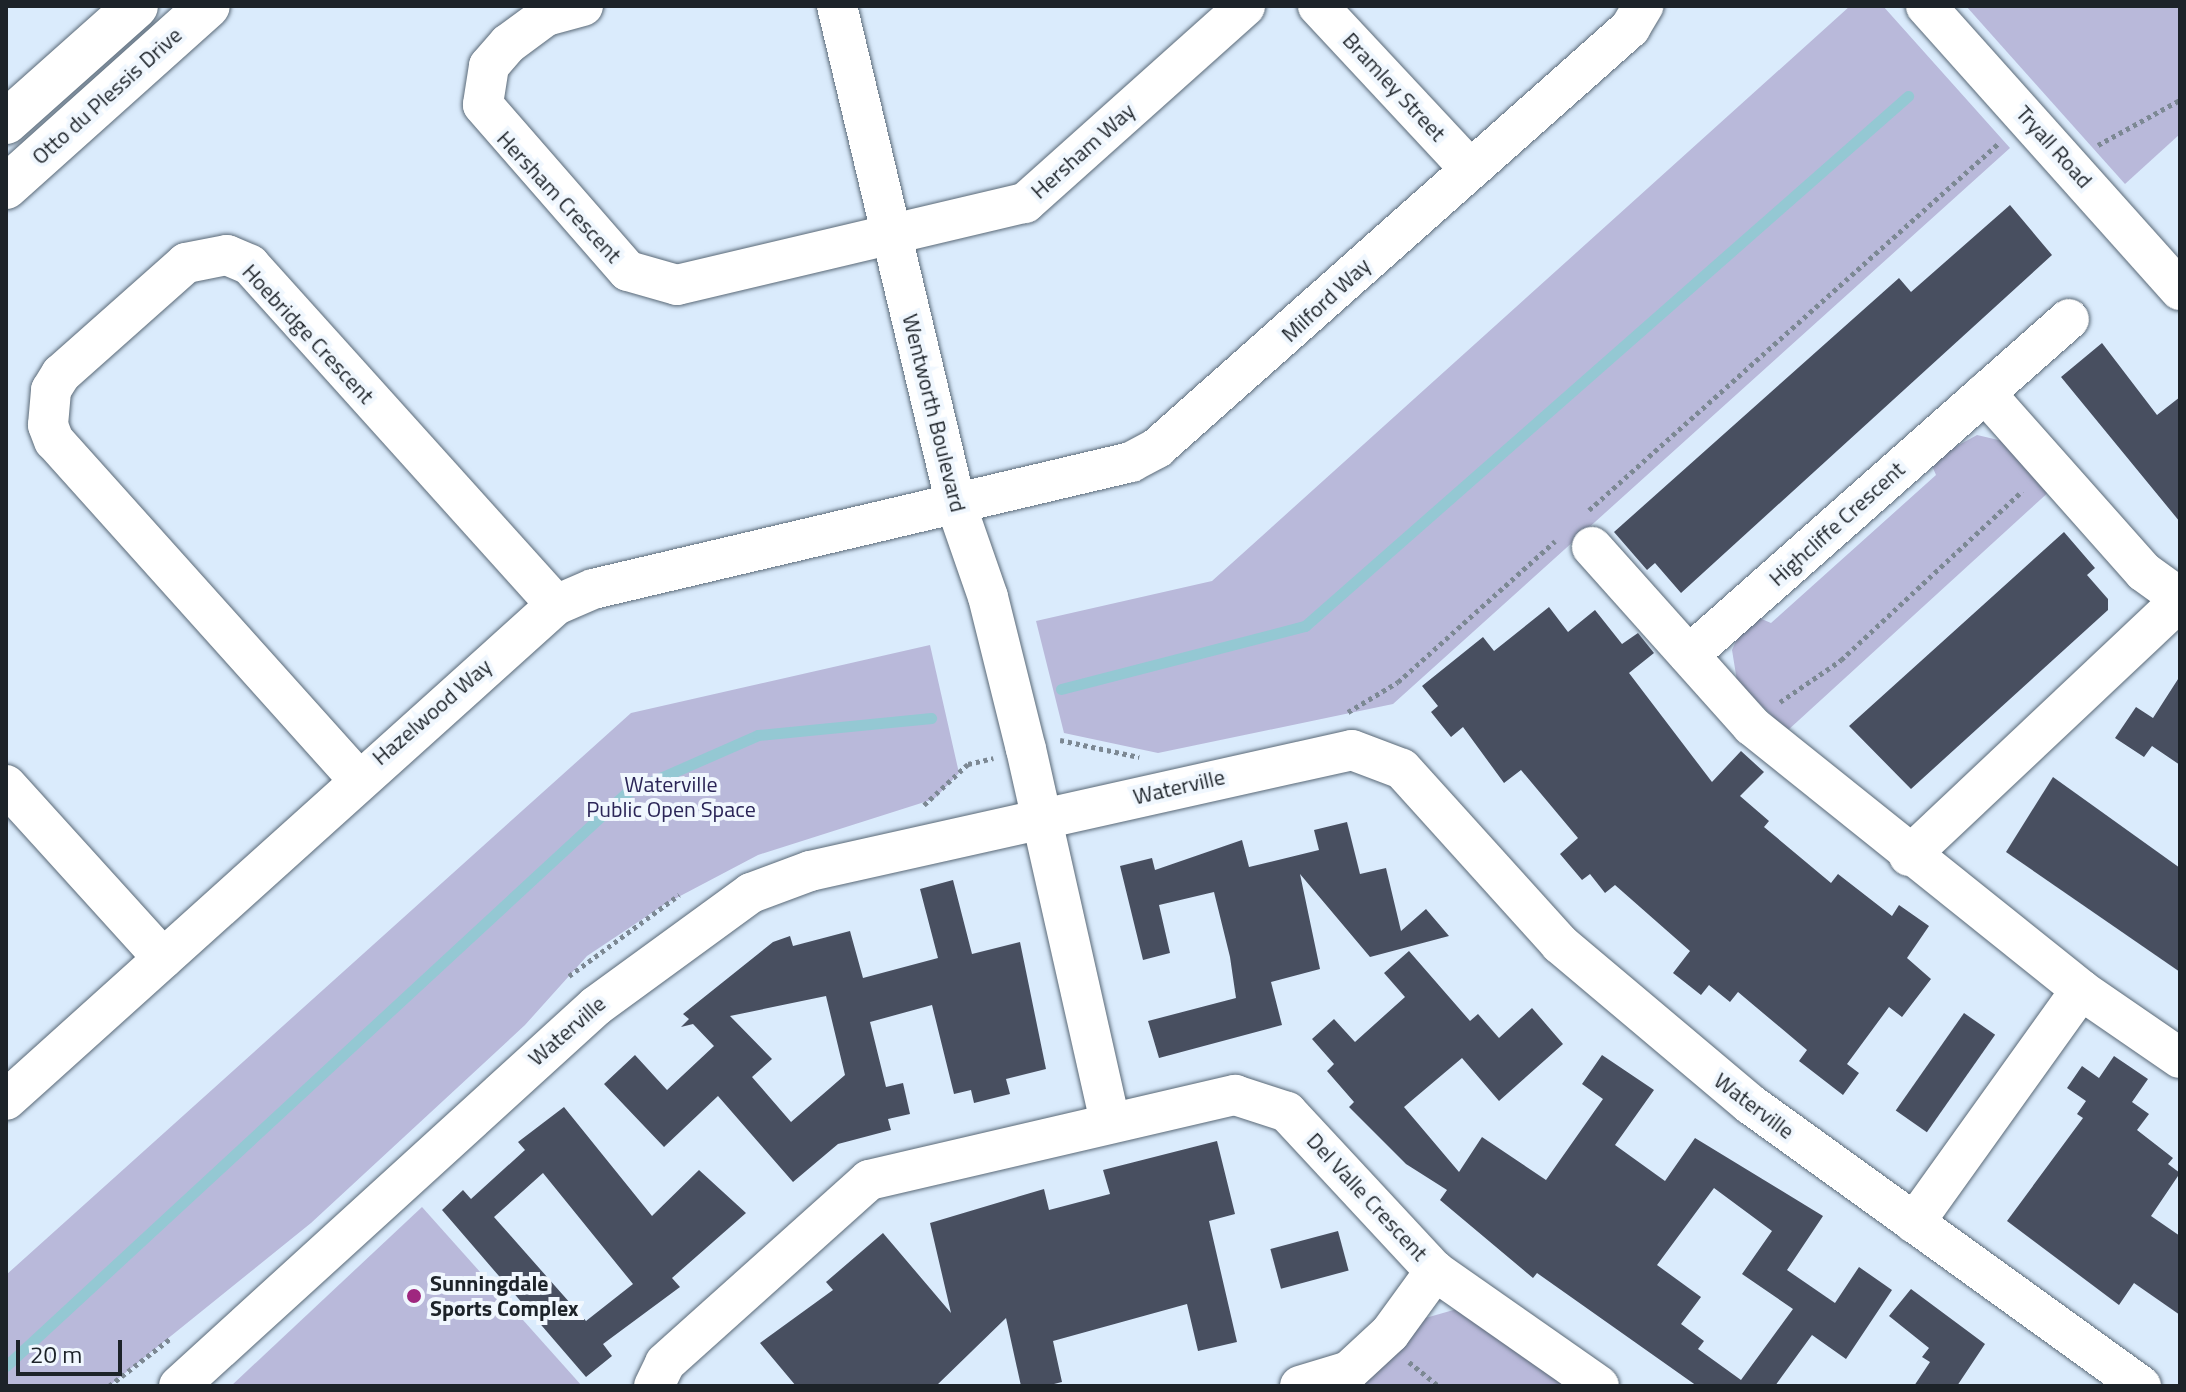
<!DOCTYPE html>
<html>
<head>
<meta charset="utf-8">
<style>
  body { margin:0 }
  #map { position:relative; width:2186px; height:1392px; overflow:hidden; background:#daebfc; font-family:"Titillium Web",sans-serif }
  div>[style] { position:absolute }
  .green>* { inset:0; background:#b9b9da }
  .stream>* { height:11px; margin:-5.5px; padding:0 5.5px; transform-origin:5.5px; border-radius:5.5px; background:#94c8d3 }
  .building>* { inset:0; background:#484f60; transform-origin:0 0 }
  .path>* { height:5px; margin-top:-2.5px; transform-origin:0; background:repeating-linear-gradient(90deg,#7c8893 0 4px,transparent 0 8px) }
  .roads { filter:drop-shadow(0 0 2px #5a6977) drop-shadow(0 0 2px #5a6977) }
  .minor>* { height:40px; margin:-20px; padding:0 20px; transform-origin:20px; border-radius:20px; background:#fff }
  .major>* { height:44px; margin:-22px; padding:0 22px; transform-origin:22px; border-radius:22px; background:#fff }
  .dots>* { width:22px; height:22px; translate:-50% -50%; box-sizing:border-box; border:4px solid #f0f7fe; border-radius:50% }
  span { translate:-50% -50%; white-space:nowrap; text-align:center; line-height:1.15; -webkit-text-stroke:8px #f0f7fe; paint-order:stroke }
  .street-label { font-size:22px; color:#1d2329 }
  .park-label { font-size:22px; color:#2b2557 }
  .poi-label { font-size:22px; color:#1d2329; font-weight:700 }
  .left { translate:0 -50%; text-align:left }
  .frame { position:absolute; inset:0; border:8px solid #1d2329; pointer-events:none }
  .scale { position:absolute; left:16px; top:1340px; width:106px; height:36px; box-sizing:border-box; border:4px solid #1d2329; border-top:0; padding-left:10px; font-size:24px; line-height:28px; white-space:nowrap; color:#1d2329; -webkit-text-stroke:6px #f0f7fe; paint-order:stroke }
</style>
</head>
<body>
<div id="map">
  <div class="green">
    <div style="clip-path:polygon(1850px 6px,1883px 6px,2010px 148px,1393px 704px,1158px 753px,1064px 733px,1036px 621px,1212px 581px)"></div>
    <div style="clip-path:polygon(1966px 6px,2180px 6px,2180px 134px,2125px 184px)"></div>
    <div style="clip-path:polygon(1977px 435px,2007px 442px,2052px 489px,1787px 731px,1737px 681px,1732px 650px,1740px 632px,1757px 617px,1771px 623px,1936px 475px,1930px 461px)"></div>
    <div style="clip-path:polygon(930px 645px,959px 773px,934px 799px,758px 855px,665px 904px,587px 956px,525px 1025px,311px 1223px,109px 1386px,6px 1386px,6px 1275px,631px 713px)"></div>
    <div style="clip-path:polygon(422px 1207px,582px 1386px,231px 1386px)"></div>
    <div style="clip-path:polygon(1457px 1309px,1576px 1386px,1360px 1386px,1422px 1319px)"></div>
  </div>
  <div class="stream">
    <div style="left:1061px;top:689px;width:252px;rotate:-14.5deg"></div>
    <div style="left:1305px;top:626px;width:803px;rotate:-41.31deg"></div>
    <div style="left:6px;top:1366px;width:844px;rotate:-42.74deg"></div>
    <div style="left:626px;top:793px;width:144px;rotate:-23.7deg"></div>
    <div style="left:758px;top:735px;width:174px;rotate:-5.6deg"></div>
  </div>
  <div class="building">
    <div style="clip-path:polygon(2010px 205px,2052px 255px,1681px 593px,1655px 563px,1647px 570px,1614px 532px,1899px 278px,1911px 292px)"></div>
    <div style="clip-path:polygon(2102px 343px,2157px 415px,2180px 397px,2180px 522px,2061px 377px)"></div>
    <div style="clip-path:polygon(2064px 532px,2095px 568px,2087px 575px,2108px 599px,2108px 610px,1911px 789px,1849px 726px)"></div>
    <div style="clip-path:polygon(1549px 607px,1568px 632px,1595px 610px,1622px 644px,1638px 633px,1654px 653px,1629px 673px,1712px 782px,1741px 751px,1764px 772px,1740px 796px,1769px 821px,1764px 827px,1831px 883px,1838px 874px,1892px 916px,1899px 905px,1929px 926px,1907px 958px,1931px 979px,1902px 1017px,1889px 1007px,1847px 1064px,1859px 1073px,1843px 1095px,1799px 1061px,1807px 1050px,1738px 992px,1730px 1002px,1709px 985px,1701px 995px,1673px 973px,1690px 951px,1615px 885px,1605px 893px,1590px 874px,1582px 880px,1560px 854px,1578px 838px,1521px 770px,1504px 783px,1463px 727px,1451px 737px,1431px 712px,1438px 706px,1422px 686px,1483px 637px,1494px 651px)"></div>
    <div style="clip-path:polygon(2180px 676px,2180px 765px,2152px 746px,2144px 757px,2115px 738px,2136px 707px,2153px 718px)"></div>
    <div style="clip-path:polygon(2053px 777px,2180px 868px,2180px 972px,2006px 852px)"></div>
    <div style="clip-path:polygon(1347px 822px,1360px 874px,1386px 868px,1401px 931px,1426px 909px,1449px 936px,1370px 957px,1300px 874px,1320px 969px,1271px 982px,1282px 1025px,1159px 1058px,1148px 1021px,1236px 998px,1230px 957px,1214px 892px,1159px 905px,1170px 953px,1143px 960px,1120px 866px,1152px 858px,1155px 870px,1242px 840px,1249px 867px,1319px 850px,1314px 830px)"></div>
    <div style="clip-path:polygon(evenodd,953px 880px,972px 954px,1020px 942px,1046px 1069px,1006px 1079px,1010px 1094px,974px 1103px,971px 1090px,954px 1094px,932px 1005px,870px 1022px,886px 1087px,903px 1083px,910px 1114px,888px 1119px,891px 1130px,838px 1144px,793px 1182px,718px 1096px,664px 1147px,604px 1084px,635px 1055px,667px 1090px,714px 1046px,693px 1024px,681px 1027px,689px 1019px,683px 1014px,773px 942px,790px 936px,793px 946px,850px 931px,863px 978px,938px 958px,920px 889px,953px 880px,826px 996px,845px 1075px,791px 1122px,752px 1077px,772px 1059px,730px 1016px,826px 996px)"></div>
    <div style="clip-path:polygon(evenodd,1409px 951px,1470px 1021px,1478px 1014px,1499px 1038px,1532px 1008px,1563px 1044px,1499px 1101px,1462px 1058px,1404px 1107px,1459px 1172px,1482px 1137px,1546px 1180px,1603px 1099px,1582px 1084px,1602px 1055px,1654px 1090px,1615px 1145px,1665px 1181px,1695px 1138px,1823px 1216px,1787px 1270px,1835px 1303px,1859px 1267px,1892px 1290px,1846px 1359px,1812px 1335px,1775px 1386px,1697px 1386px,1537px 1273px,1533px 1278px,1440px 1200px,1447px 1190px,1406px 1164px,1349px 1107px,1354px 1102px,1327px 1071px,1334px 1064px,1312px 1039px,1334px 1019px,1355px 1042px,1405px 997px,1384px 973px,1409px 951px,1714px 1188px,1772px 1231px,1742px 1274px,1793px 1309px,1741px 1380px,1698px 1349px,1704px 1341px,1681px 1324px,1701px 1297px,1657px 1265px,1714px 1188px)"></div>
    <div style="left:1964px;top:1013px;width:38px;height:119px;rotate:35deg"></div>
    <div style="clip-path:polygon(2114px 1056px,2148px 1079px,2132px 1102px,2149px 1114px,2137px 1130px,2173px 1158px,2168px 1164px,2180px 1173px,2151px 1216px,2180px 1236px,2180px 1315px,2134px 1283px,2119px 1305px,2007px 1221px,2083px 1118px,2077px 1114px,2086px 1101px,2067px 1088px,2082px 1066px,2099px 1078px)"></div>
    <div style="clip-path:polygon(evenodd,564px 1107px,652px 1216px,699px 1170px,746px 1213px,672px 1278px,680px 1287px,603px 1344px,612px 1356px,586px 1377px,442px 1210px,463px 1190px,471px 1199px,525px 1150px,518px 1142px,564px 1107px,543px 1173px,633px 1284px,586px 1321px,494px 1217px,543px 1173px)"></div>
    <div style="clip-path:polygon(1217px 1141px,1235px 1214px,1209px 1221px,1237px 1342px,1198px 1351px,1187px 1304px,1053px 1341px,1062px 1382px,1046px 1386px,1021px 1386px,1006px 1318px,936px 1386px,796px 1386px,760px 1343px,833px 1290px,826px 1282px,883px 1233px,951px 1313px,930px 1223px,1044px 1189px,1049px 1210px,1110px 1194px,1103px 1170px)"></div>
    <div style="left:1338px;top:1231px;width:41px;height:70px;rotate:75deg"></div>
    <div style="clip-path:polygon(1911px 1289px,1985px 1344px,1957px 1386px,1914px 1386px,1930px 1362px,1922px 1357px,1929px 1348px,1889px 1316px)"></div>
  </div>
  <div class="path">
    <div style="left:2098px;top:145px;width:94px;rotate:-28.8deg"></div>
    <div style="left:1589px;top:510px;width:550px;rotate:-41.83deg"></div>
    <div style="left:1780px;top:702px;width:74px;rotate:-34.5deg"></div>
    <div style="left:1841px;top:660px;width:248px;rotate:-43deg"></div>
    <div style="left:1348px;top:712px;width:58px;rotate:-31deg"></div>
    <div style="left:1398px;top:682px;width:211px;rotate:-41.9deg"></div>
    <div style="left:1060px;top:740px;width:81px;rotate:12.1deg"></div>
    <div style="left:924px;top:805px;width:60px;rotate:-43deg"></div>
    <div style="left:968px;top:764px;width:26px;rotate:-13deg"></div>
    <div style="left:569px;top:976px;width:137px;rotate:-36.4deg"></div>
    <div style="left:1409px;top:1362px;width:38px;rotate:39deg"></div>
    <div style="left:109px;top:1386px;width:78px;rotate:-37.7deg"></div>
  </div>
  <div class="roads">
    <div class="minor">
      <div style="left:583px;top:6px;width:38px;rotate:165deg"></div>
      <div style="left:546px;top:16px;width:47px;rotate:143.6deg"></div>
      <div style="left:508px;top:44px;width:29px;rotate:131deg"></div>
      <div style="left:489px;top:66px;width:39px;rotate:99deg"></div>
      <div style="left:483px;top:105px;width:220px;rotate:48.9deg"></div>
      <div style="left:628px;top:271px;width:51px;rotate:15.9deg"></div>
      <div style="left:677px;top:285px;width:358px;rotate:-13.3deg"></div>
      <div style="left:1025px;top:203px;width:295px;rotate:-41.8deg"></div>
      <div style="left:837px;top:6px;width:513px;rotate:76.59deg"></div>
      <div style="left:956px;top:505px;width:97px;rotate:70.8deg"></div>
      <div style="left:988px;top:597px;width:157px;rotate:76deg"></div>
      <div style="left:1026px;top:749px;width:383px;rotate:77.3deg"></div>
      <div style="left:1318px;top:6px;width:221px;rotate:47deg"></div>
      <div style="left:1926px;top:6px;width:381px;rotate:48.2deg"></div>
      <div style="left:1985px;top:393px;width:239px;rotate:48.4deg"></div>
      <div style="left:2144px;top:572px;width:44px;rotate:35.8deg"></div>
      <div style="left:1592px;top:547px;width:240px;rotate:48.2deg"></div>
      <div style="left:1752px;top:726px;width:422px;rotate:38.7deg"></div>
      <div style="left:2081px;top:990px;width:120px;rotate:34.5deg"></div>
      <div style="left:1689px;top:655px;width:507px;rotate:-41.48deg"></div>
      <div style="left:356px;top:777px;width:452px;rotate:-131.9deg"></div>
      <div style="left:54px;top:441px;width:17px;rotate:-111deg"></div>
      <div style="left:48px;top:425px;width:35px;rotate:-85deg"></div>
      <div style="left:51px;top:390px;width:19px;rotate:-58deg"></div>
      <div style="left:61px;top:374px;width:167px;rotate:-41.6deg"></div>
      <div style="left:186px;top:263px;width:42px;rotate:-11deg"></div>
      <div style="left:227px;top:255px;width:25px;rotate:23deg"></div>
      <div style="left:250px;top:265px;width:457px;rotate:48deg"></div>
      <div style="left:6px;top:785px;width:234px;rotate:47.8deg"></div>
      <div style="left:1909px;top:856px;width:372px;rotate:-43.3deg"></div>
      <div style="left:6px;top:1100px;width:740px;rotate:-41.99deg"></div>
      <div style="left:556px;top:605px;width:40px;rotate:-23.4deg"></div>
      <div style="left:593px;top:589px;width:553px;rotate:-13.28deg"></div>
      <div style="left:1131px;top:462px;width:30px;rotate:-28deg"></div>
      <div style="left:1157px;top:448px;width:633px;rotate:-41.6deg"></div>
      <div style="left:1630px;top:28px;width:26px;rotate:-59deg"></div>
      <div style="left:1914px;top:1223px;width:287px;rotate:-54.4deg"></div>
      <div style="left:179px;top:1386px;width:564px;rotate:-42.34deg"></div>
      <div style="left:596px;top:1006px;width:192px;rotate:-36.1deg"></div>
      <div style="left:751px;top:893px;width:63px;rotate:-20.4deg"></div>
      <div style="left:810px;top:871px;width:555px;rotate:-12.58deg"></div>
      <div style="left:1352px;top:750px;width:53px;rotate:20.8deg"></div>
      <div style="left:1402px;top:769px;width:236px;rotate:47.9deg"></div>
      <div style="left:1560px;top:944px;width:248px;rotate:40.1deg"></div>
      <div style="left:1750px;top:1104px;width:482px;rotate:35.8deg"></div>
      <div style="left:654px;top:1386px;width:25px;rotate:-64deg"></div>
      <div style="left:665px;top:1363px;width:274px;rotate:-41.9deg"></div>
      <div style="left:869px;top:1180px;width:376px;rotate:-13.1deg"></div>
      <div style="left:1235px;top:1095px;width:55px;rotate:18.1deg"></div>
      <div style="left:1287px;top:1112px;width:217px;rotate:47.1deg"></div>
      <div style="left:1435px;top:1271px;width:200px;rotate:35deg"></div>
      <div style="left:1300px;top:1386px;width:51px;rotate:-17deg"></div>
      <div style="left:1349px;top:1371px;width:56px;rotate:-42.8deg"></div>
      <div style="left:1390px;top:1333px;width:77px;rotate:-54deg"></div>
    </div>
    <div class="major">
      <div style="left:6px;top:122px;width:174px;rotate:-41.7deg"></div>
      <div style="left:6px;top:187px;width:271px;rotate:-41.9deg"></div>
    </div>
  </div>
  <div class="dots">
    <div style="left:414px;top:1296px;background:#9f277f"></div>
  </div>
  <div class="street-label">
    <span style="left:1394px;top:87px;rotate:47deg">Bramley Street</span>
    <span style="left:107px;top:96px;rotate:-42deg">Otto du Plessis Drive</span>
    <span style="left:2054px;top:147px;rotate:48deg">Tryall Road</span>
    <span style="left:1083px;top:151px;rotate:-42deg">Hersham Way</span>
    <span style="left:559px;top:197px;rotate:47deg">Hersham Crescent</span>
    <span style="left:1326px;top:300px;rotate:-43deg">Milford Way</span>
    <span style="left:308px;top:334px;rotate:47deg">Hoebridge Crescent</span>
    <span style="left:934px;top:413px;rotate:76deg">Wentworth Boulevard</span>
    <span style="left:1837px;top:524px;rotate:-42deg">Highcliffe Crescent</span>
    <span style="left:432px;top:712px;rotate:-41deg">Hazelwood Way</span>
    <span style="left:1179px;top:787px;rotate:-13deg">Waterville</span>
    <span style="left:567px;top:1031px;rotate:-41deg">Waterville</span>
    <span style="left:1754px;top:1106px;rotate:37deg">Waterville</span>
    <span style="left:1367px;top:1197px;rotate:47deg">Del Valle Crescent</span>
  </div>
  <div class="park-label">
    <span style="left:671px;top:797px">Waterville<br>Public Open Space</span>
  </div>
  <div class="poi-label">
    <span class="left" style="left:430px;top:1296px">Sunningdale<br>Sports Complex</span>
  </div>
  <div class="frame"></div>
  <div class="scale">20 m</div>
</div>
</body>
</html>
